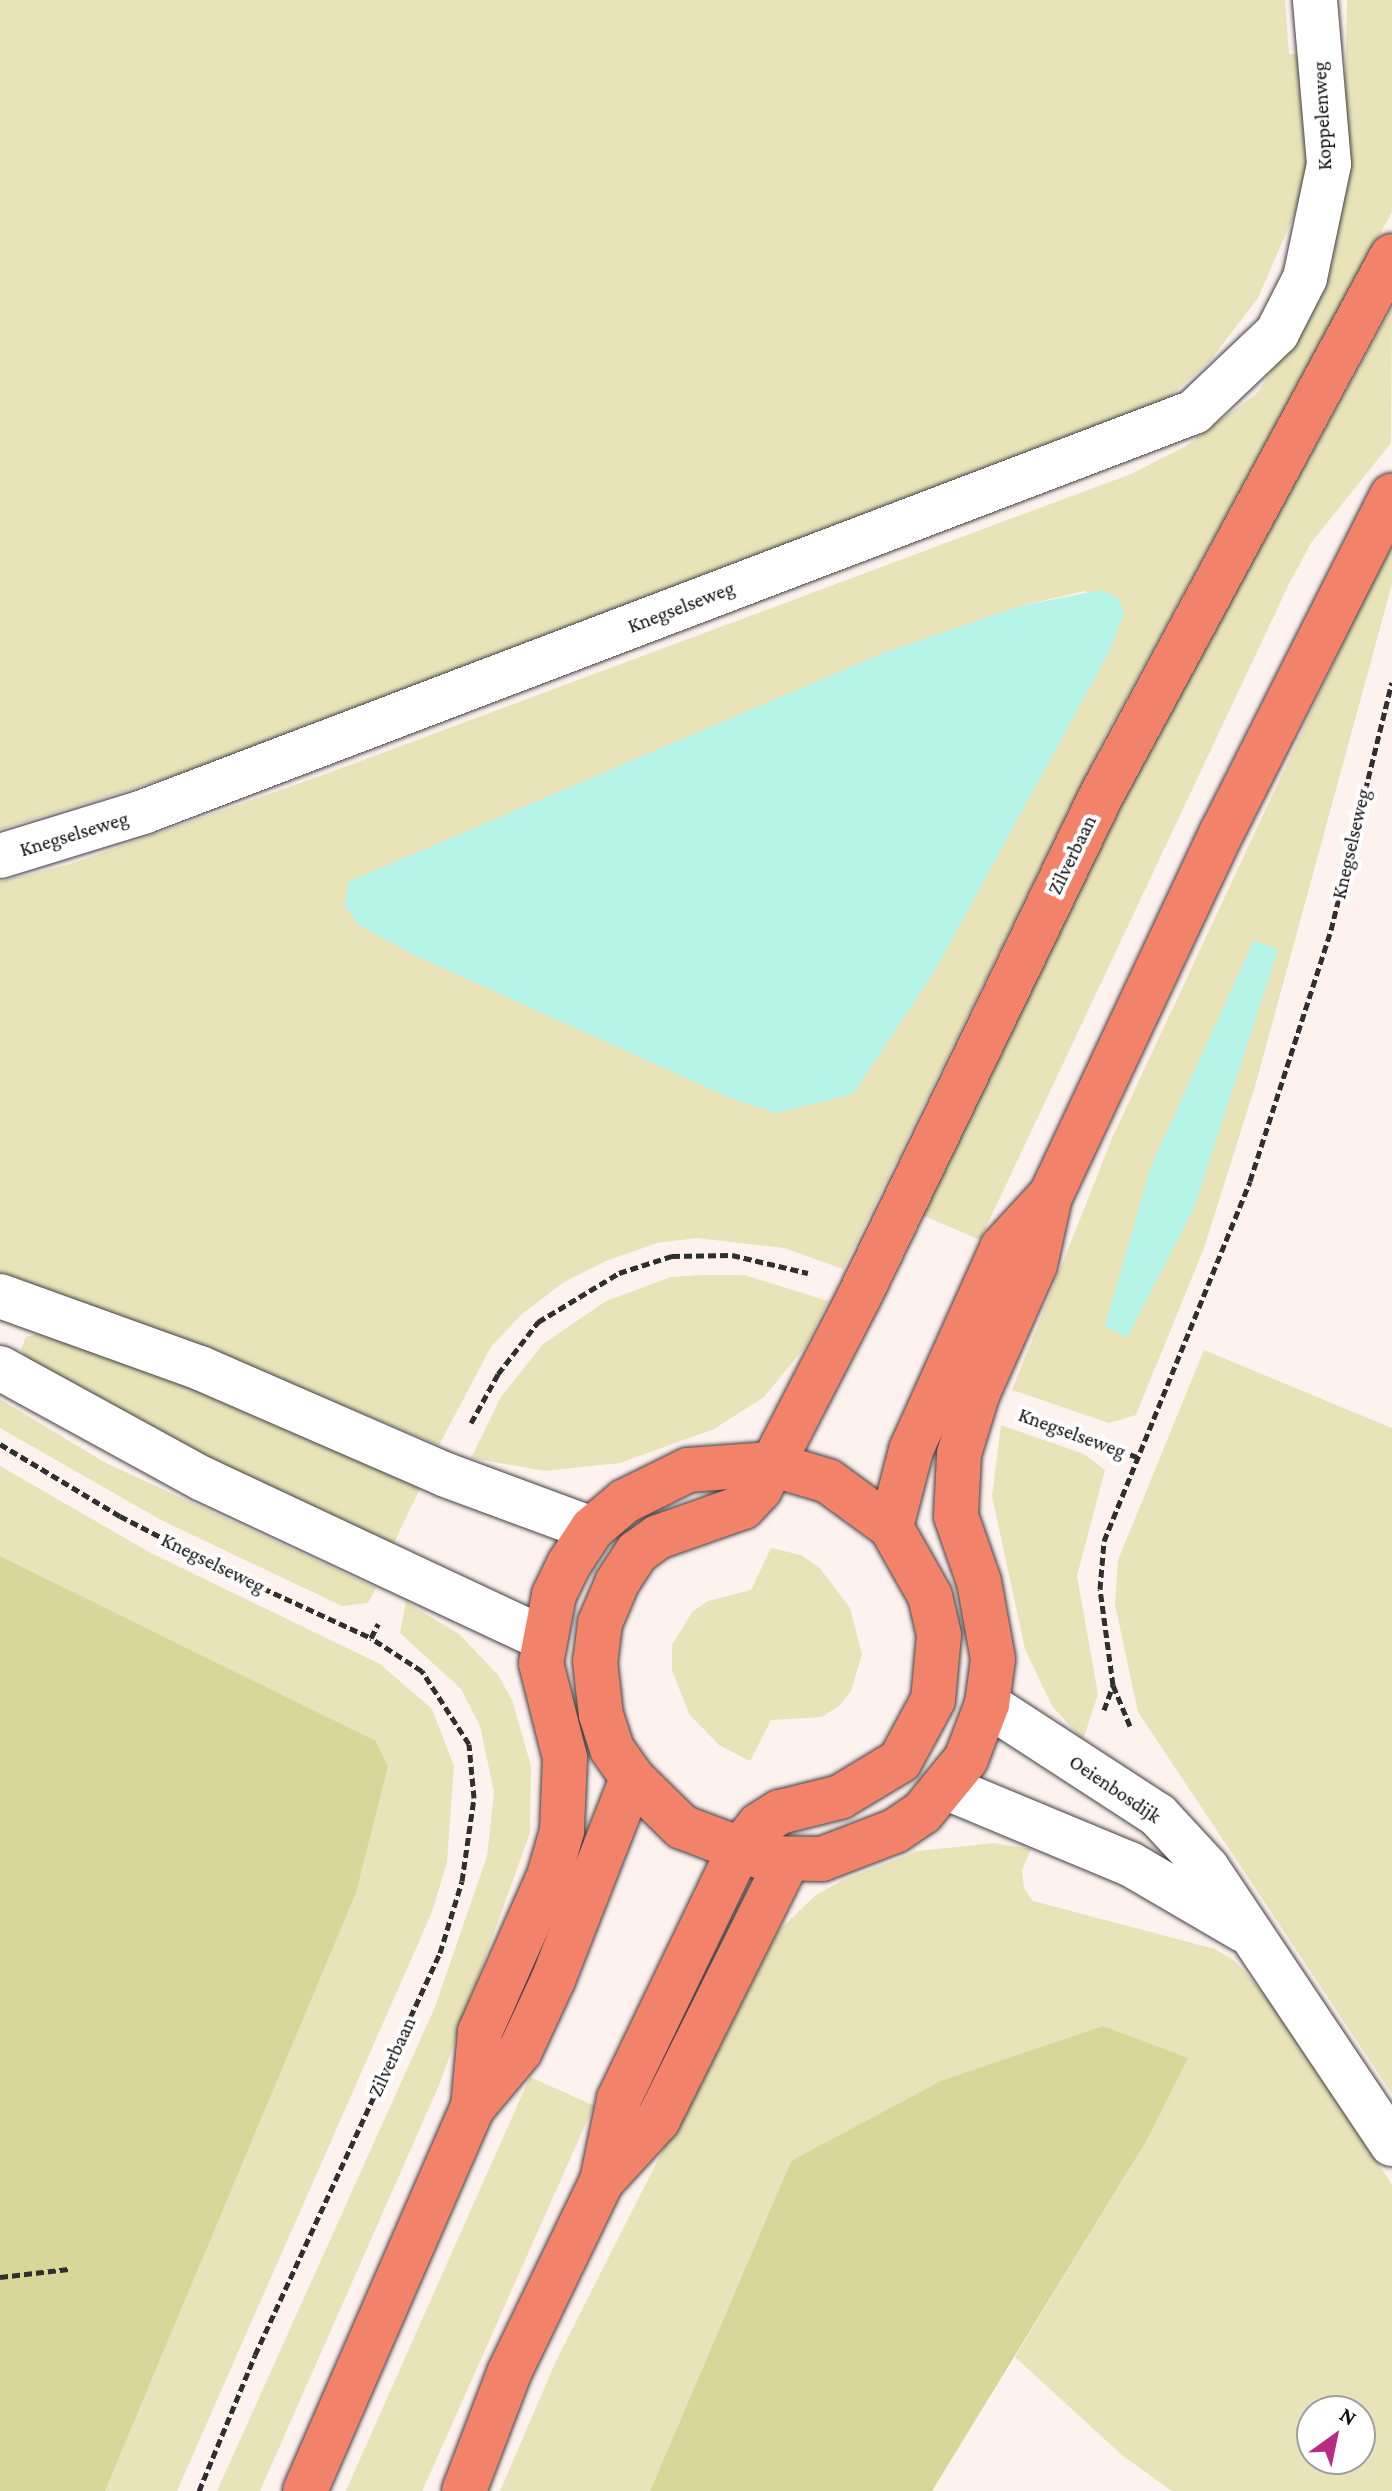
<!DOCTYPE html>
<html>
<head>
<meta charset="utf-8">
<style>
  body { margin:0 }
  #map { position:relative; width:1392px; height:2491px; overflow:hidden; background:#fef2ef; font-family:"Crimson Pro",serif }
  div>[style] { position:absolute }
  .green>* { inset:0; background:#e8e3b9; transform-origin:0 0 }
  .forest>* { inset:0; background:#d8d699 }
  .water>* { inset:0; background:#b5f4e7 }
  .path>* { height:5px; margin-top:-2.5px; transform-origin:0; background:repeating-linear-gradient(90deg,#2f2f2f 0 8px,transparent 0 12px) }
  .roads { filter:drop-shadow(0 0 2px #404040) drop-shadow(0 0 2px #404040) }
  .minor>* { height:44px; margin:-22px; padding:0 22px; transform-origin:22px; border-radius:22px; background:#fff }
  .major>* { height:44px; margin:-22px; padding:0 22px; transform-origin:22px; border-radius:22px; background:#f3826a }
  span { translate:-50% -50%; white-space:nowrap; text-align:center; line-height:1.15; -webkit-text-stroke:8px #fff; paint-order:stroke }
  .street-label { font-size:20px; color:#0d0d0d }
  .north { position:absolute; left:1296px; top:2395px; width:80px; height:80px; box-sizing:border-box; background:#fff; border:2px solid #9e9e9e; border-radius:50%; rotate:33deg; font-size:22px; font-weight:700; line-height:32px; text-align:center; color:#0d0d0d }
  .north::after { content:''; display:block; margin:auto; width:28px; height:36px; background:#b82b84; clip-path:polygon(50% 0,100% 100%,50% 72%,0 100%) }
</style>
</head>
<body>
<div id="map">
  <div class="green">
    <div style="clip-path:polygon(0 0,1285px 0,1289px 54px,1301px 54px,1309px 161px,1298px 206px,1258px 298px,1209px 362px,1150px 414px,184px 773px,0 829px)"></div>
    <div style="clip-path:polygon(evenodd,1347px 0,1392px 0,1392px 212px,1103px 740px,843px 1269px,784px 1248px,697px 1238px,657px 1243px,606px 1261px,564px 1282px,521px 1315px,491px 1347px,439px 1445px,255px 1369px,0 1275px,0 882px,70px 864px,323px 775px,1131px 474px,1186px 446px,1257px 393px,1306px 320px,1343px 195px,1347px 0,1085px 591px,1124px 613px,1110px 650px,777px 1112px,735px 1100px,414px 955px,420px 853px,881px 654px,1020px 606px,1085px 591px)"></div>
    <div style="clip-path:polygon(1392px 308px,1391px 443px,1311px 543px,1289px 584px,980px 1240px,922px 1215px,1124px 791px)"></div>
    <div style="clip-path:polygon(1392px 539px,1392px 584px,1256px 1083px,1204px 1248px,1136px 1415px,1109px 1423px,1012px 1390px,1113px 1136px)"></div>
    <div style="clip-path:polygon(702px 1275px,744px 1275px,828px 1301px,805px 1347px,764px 1397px,714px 1429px,620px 1463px,545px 1471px,471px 1458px,501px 1397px,543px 1344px,606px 1301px,671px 1277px)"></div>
    <div style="clip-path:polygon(45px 1332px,167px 1377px,421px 1486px,393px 1545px,230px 1471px,27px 1359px,21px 1349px,26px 1337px)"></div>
    <div style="clip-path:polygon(1204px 1350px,1392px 1428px,1392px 2094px,1138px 1712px,1134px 1694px,1115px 1604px,1118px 1560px)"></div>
    <div style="clip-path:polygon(0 1399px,104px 1462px,376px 1588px,368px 1603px,342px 1606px,161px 1520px,0 1428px)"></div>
    <div style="clip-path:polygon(1001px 1425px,1084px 1454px,1105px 1470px,1077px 1576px,1098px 1694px,1083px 1740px,1052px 1706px,1025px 1649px,992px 1496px)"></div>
    <div style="clip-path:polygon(0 1466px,151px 1553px,380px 1664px,432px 1709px,454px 1766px,447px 1862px,432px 1912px,177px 2491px,105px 2491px,356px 1893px,388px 1767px,376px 1741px,0 1556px)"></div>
    <div style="clip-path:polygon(771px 1548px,801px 1555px,819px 1567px,850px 1608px,862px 1654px,851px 1691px,839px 1706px,822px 1717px,771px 1720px,750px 1761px,719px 1745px,689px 1714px,672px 1670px,672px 1645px,692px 1612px,708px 1601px,751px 1590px)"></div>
    <div style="clip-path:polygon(406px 1602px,459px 1634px,498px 1675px,512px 1700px,531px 1766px,530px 1833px,440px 2083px,260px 2491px,217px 2491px,435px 2007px,487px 1856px,494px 1792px,480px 1726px,461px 1689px,400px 1633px)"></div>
    <div style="clip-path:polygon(evenodd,994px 1843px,1031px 1849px,1022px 1870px,1024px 1888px,1033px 1901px,1215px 1949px,1235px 1961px,1294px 2028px,1392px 2185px,1392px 2491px,1172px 2491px,1123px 2456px,1015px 2357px,1147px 2140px,1187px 2059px,1103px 2026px,791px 2161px,650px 2491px,500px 2491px,556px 2361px,770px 1939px,816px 1895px,843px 1880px,918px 1851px,994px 1843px,1312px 2411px,1360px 2411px,1360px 2459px,1312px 2459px,1312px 2411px)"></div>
    <div style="left:530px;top:2077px;width:70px;height:456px;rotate:24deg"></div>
  </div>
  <div class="forest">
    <div style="clip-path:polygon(0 1556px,376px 1741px,388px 1767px,356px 1893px,105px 2491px,0 2491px)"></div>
    <div style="clip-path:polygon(1103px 2026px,1188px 2058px,1147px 2140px,932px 2491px,650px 2491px,791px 2161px,941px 2081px)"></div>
  </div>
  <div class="water">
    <div style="clip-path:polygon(1101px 590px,1118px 598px,1124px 613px,1110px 650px,934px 972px,853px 1094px,777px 1113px,735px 1100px,414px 955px,359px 925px,345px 906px,348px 882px,881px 654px,1020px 606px)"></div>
    <div style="clip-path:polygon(1254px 940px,1278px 950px,1194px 1208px,1127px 1338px,1105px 1326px,1151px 1166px)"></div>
  </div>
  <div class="path">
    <div style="left:1029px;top:1417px;width:115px;rotate:20.3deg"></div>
    <div style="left:471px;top:1423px;width:56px;rotate:-61.1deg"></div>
    <div style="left:498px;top:1374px;width:66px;rotate:-52.4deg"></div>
    <div style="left:538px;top:1322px;width:95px;rotate:-31.2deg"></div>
    <div style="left:619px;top:1273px;width:56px;rotate:-17.8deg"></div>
    <div style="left:672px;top:1256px;width:60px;rotate:-1deg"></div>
    <div style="left:732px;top:1255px;width:78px;rotate:13.3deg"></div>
    <div style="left:0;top:1444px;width:140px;rotate:31deg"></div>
    <div style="left:120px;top:1516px;width:124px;rotate:27.4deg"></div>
    <div style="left:230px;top:1573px;width:155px;rotate:24.7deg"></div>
    <div style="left:371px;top:1638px;width:16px;rotate:-63deg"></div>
    <div style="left:1104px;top:1710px;width:27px;rotate:-70deg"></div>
    <div style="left:1130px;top:1726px;width:44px;rotate:-112.5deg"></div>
    <div style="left:1113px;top:1685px;width:97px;rotate:-97.7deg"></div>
    <div style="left:1100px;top:1589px;width:48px;rotate:-85.2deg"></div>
    <div style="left:1104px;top:1541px;width:388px;rotate:-67.9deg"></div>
    <div style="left:1250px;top:1181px;width:264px;rotate:-72.1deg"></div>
    <div style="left:1331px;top:930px;width:255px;rotate:-76.2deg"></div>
    <div style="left:0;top:2277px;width:69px;rotate:-6.6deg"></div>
    <div style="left:199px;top:2491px;width:147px;rotate:-67.6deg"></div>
    <div style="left:255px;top:2355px;width:443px;rotate:-65.3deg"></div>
    <div style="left:440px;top:1953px;width:75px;rotate:-73deg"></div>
    <div style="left:462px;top:1881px;width:84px;rotate:-81.8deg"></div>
    <div style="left:474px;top:1798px;width:54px;rotate:-95.3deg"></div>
    <div style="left:469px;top:1744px;width:87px;rotate:-122.8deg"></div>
    <div style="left:422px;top:1671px;width:61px;rotate:-147.1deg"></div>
  </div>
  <div class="roads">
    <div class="minor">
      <div style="left:0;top:856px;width:150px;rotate:-17.1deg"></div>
      <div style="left:143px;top:812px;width:1125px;rotate:-20.84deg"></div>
      <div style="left:1194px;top:412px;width:115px;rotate:-43.6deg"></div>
      <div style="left:1277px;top:333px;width:62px;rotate:-63deg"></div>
      <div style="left:1305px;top:278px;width:116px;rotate:-78.1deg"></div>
      <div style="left:1329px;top:164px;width:165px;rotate:-94.9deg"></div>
      <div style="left:0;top:1296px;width:213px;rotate:19.8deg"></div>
      <div style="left:200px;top:1368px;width:268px;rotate:23.5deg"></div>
      <div style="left:446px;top:1475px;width:156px;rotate:20.3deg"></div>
      <div style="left:0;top:1368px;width:231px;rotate:28.7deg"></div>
      <div style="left:203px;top:1479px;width:375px;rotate:25.1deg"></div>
      <div style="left:987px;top:1704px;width:204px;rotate:33deg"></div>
      <div style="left:1158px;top:1815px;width:72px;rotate:47.2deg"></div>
      <div style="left:1207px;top:1868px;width:332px;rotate:56.2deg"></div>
      <div style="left:947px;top:1788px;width:198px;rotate:22.6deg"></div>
      <div style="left:1130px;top:1864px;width:131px;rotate:30.3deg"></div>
    </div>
    <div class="major">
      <div style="left:1392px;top:256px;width:613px;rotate:118.32deg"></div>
      <div style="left:1101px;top:796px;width:556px;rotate:115.78deg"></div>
      <div style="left:859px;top:1297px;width:216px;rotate:117.3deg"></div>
      <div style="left:760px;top:1489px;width:25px;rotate:133deg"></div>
      <div style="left:743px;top:1507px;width:90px;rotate:160.6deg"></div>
      <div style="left:658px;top:1537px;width:26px;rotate:144deg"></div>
      <div style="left:637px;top:1552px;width:37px;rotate:123deg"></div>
      <div style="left:617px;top:1583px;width:43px;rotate:113deg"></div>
      <div style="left:600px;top:1623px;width:38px;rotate:97deg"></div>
      <div style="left:595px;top:1661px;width:54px;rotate:83.7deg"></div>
      <div style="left:601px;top:1715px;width:36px;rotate:72deg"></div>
      <div style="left:612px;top:1749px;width:35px;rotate:55deg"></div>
      <div style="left:632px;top:1778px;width:70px;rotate:44.4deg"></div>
      <div style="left:682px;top:1827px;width:88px;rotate:20.7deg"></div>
      <div style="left:764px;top:1858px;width:58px;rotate:1deg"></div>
      <div style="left:822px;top:1859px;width:78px;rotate:-21deg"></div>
      <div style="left:895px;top:1831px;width:32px;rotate:-34deg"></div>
      <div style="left:922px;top:1813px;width:70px;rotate:-50.8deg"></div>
      <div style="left:966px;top:1759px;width:59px;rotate:-69.1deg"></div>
      <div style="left:987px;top:1704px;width:45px;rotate:-82.4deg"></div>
      <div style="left:993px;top:1659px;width:78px;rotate:-100.3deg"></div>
      <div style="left:979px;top:1582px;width:70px;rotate:-109.2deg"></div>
      <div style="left:956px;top:1516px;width:62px;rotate:-87.2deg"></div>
      <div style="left:959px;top:1454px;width:62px;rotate:-73deg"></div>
      <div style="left:977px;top:1395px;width:142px;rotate:-66deg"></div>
      <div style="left:1035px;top:1265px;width:70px;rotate:-77.6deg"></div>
      <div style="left:1050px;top:1197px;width:403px;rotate:-64.8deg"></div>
      <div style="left:1222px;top:832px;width:377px;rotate:-63.2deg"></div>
      <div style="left:891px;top:1527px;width:80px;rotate:-75.4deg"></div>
      <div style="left:911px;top:1450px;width:222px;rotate:-65.7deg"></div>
      <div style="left:1002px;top:1248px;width:68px;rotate:-47.4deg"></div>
      <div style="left:603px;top:2180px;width:81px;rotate:-47.5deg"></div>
      <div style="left:658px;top:2120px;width:287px;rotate:-63.5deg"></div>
      <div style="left:305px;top:2491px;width:419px;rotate:-66.4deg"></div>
      <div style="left:473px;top:2107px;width:73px;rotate:-50deg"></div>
      <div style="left:520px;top:2051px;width:78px;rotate:-65.1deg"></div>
      <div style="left:553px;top:1980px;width:217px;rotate:-68.6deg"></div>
      <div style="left:464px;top:2491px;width:126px;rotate:-69.1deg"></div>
      <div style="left:509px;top:2373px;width:213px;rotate:-64.2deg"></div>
      <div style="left:602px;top:2181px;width:84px;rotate:-78.3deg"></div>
      <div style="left:619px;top:2099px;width:276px;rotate:-64.3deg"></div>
      <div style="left:739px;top:1850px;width:32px;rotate:-51deg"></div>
      <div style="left:759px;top:1825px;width:25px;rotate:-32deg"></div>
      <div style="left:780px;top:1812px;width:62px;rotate:-14deg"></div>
      <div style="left:840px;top:1797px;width:70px;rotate:-31deg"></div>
      <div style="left:900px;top:1761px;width:69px;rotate:-61.6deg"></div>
      <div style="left:933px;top:1700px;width:65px;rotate:-84.7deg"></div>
      <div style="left:939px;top:1635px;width:40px;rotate:-103deg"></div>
      <div style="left:930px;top:1596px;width:79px;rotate:-119.5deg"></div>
      <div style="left:891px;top:1527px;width:78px;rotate:-143.9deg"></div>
      <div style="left:828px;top:1481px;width:59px;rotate:-163.4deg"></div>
      <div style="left:771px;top:1464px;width:83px;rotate:175.9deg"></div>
      <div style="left:688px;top:1470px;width:70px;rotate:153.8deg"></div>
      <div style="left:625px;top:1501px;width:43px;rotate:139.7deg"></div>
      <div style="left:592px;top:1529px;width:42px;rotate:123.3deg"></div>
      <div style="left:569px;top:1564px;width:34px;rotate:116deg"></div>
      <div style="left:554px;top:1595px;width:69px;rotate:100.8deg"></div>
      <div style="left:541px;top:1663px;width:98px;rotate:75.8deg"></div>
      <div style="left:565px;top:1758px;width:73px;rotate:92.4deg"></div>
      <div style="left:562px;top:1831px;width:47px;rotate:106.1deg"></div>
      <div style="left:549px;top:1876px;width:171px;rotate:113.9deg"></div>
      <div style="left:480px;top:2032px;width:75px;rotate:95.3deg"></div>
    </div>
  </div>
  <div class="street-label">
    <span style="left:1322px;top:116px;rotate:-93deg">Koppelenweg</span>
    <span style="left:681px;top:607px;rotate:-21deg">Knegselseweg</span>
    <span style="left:74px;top:834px;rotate:-17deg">Knegselseweg</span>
    <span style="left:1351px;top:844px;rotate:-77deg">Knegselseweg</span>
    <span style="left:1072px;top:855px;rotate:-64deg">Zilverbaan</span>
    <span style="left:1072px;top:1433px;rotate:20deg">Knegselseweg</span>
    <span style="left:213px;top:1563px;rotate:26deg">Knegselseweg</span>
    <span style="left:1115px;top:1789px;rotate:34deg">Oeienbosdijk</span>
    <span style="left:392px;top:2057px;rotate:-65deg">Zilverbaan</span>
  </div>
  <div class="north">N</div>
</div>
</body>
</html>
